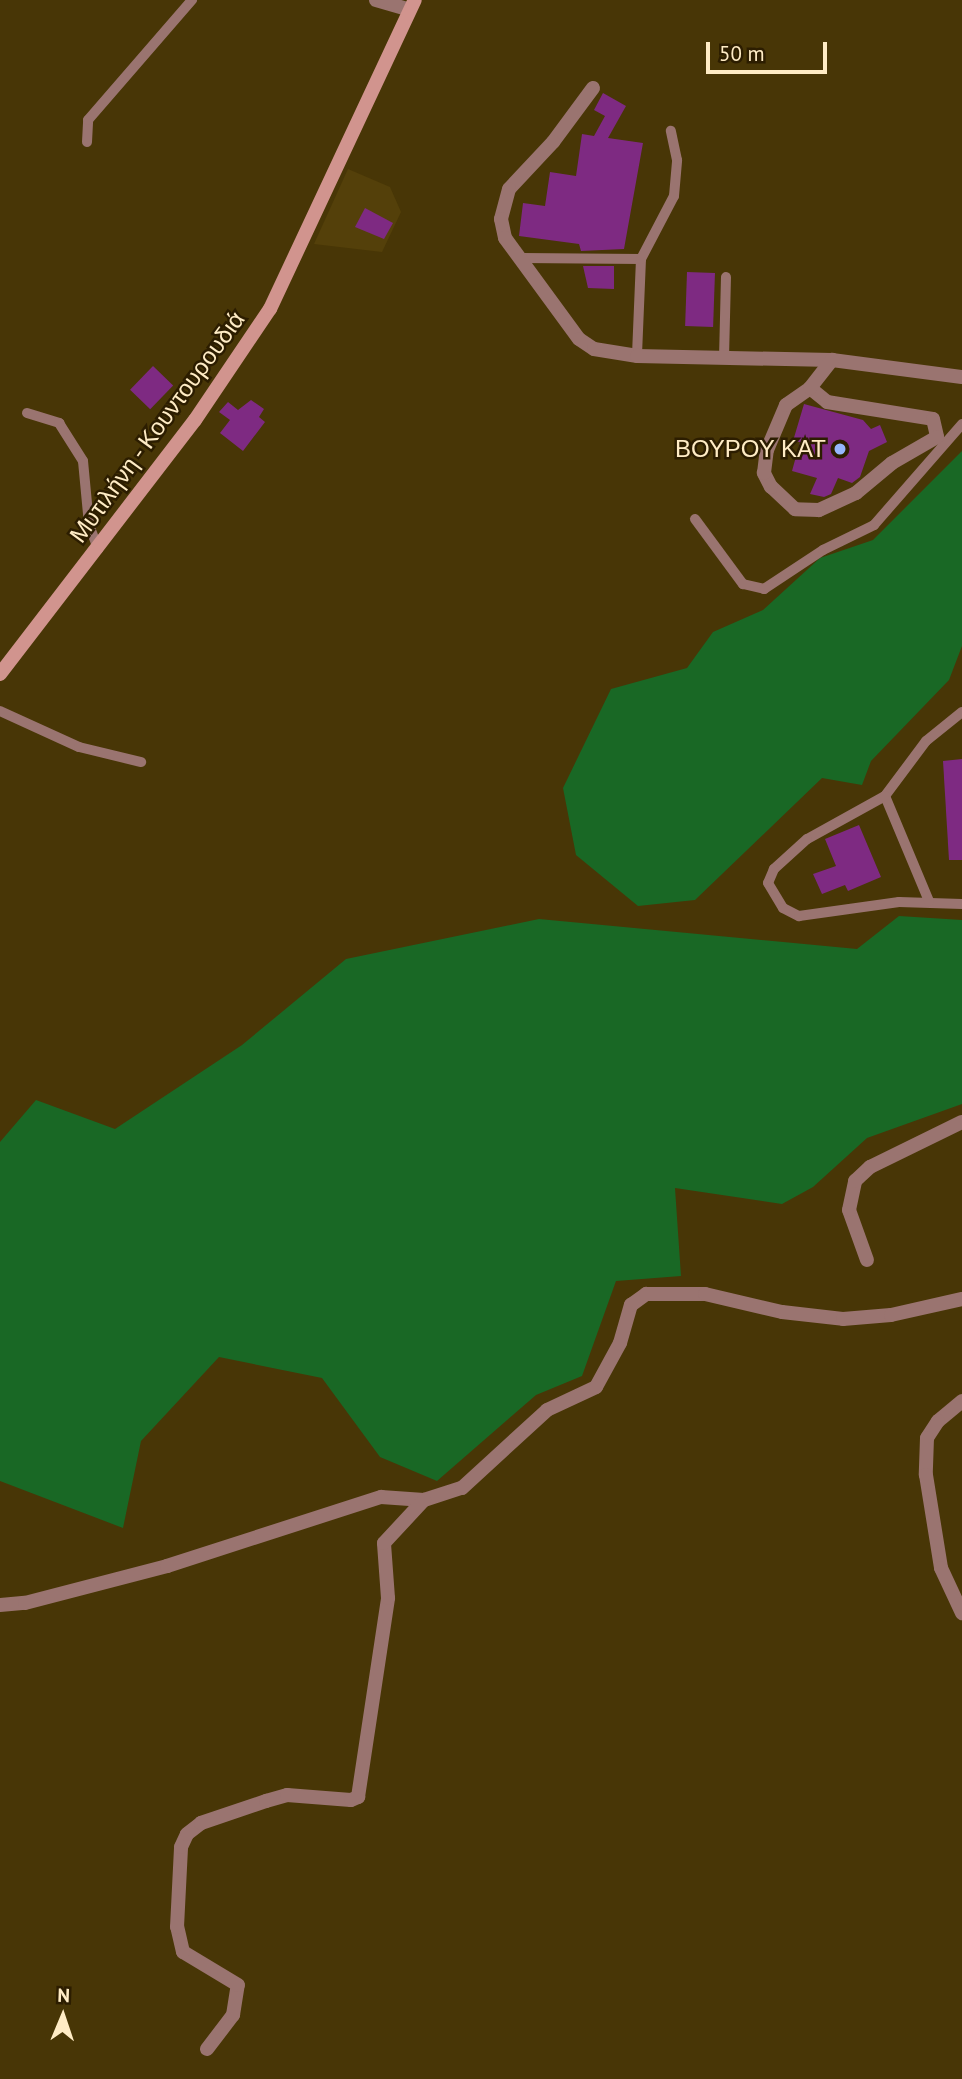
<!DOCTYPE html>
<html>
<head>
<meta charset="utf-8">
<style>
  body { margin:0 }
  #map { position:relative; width:962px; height:2079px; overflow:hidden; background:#483606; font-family:"PT Sans",sans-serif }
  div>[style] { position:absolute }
  .built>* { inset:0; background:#54400a }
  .green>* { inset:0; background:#196825 }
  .building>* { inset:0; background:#7e2a82; transform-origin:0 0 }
  .service>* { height:10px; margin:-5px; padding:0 5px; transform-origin:5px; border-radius:5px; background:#9a7470 }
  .minor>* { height:14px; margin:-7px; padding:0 7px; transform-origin:7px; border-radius:7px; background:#9a7470 }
  .secondary>* { height:14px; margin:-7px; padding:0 7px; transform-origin:7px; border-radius:7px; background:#d1948e }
  .dots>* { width:19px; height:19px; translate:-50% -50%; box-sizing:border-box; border:4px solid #2c1d00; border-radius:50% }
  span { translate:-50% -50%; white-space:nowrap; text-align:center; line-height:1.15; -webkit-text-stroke:5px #2c1d00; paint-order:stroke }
  .street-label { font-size:24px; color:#ffecc5 }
  .poi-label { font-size:24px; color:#ffecc5 }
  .right { translate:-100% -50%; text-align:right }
  .north { position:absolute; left:28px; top:1981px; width:70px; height:70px; -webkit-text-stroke:5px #2c1d00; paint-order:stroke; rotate:2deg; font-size:19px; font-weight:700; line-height:28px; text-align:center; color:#ffecc5 }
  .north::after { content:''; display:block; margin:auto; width:24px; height:32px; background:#ffecc5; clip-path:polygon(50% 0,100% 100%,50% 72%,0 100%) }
  .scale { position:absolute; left:706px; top:42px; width:121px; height:32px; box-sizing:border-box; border:4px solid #ffecc5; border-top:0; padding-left:9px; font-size:21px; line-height:24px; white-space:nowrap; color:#ffecc5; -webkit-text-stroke:5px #2c1d00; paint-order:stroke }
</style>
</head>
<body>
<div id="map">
  <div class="built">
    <div style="clip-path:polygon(348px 169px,390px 187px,401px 212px,382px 252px,314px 244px)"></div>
  </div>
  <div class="green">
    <div style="clip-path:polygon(962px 451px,962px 646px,949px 680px,871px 761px,862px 785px,822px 778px,695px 900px,638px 906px,576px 855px,563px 788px,611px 689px,687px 668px,713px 632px,763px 610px,820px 558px,873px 540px)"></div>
    <div style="clip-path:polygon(899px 916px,962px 920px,962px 1104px,867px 1138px,813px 1187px,782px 1204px,675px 1188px,681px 1276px,616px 1281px,582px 1376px,536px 1395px,437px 1481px,380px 1457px,322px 1378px,219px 1357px,141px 1441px,123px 1528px,0 1481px,0 1142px,36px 1100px,115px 1129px,242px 1045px,346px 959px,539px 919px,857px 949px)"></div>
  </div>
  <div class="building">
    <div style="clip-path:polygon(603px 93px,626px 106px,608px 138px,643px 143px,624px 249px,581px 251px,579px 244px,519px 236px,523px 203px,545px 206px,550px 172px,576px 176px,582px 134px,594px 136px,605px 116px,594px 110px)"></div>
    <div style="clip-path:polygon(365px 208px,393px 223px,384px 239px,355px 227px)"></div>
    <div style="clip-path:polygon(583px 266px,614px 266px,614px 289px,588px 288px)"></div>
    <div style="left:687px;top:272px;width:28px;height:54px;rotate:2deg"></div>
    <div style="left:153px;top:366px;width:28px;height:33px;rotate:44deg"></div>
    <div style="clip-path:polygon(251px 400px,264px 409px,259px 417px,265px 422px,243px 451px,220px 433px,230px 420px,219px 412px,228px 402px,238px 410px)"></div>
    <div style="clip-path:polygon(804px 404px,863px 420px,871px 429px,880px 425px,887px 442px,869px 451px,860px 477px,852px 483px,838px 478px,831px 494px,824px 497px,810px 494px,817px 478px,792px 471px,800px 442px,793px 441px)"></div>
    <div style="clip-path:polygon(962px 759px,962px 860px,949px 860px,943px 761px)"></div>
    <div style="clip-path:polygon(859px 825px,881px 877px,848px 891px,845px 885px,822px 894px,813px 874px,836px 866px,825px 839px)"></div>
  </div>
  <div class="service">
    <div style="left:87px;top:142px;width:22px;rotate:-87deg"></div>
    <div style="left:88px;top:120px;width:159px;rotate:-49.1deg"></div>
    <div style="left:522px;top:258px;width:119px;rotate:0.5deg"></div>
    <div style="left:641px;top:259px;width:97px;rotate:92.4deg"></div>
    <div style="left:641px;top:259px;width:71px;rotate:-62.4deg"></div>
    <div style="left:674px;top:196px;width:36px;rotate:-85deg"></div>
    <div style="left:677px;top:160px;width:30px;rotate:-102deg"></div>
    <div style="left:724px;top:358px;width:81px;rotate:-88.6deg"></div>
    <div style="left:27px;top:413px;width:34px;rotate:17deg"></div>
    <div style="left:59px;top:423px;width:45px;rotate:57.7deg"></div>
    <div style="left:83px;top:461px;width:64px;rotate:84.6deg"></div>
    <div style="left:89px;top:525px;width:26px;rotate:69deg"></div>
    <div style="left:695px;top:519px;width:81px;rotate:53.6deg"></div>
    <div style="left:743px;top:584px;width:22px;rotate:13deg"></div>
    <div style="left:764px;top:589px;width:71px;rotate:-33.5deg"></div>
    <div style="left:823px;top:550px;width:57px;rotate:-26.1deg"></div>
    <div style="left:874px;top:525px;width:134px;rotate:-48.9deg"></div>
    <div style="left:0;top:711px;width:87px;rotate:24.5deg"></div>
    <div style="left:79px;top:747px;width:64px;rotate:13.6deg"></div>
    <div style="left:962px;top:712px;width:46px;rotate:141.1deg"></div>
    <div style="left:926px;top:741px;width:69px;rotate:126.7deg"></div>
    <div style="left:885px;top:796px;width:89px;rotate:151.1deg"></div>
    <div style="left:807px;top:839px;width:45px;rotate:137.7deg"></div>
    <div style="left:774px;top:869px;width:15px;rotate:113deg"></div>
    <div style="left:768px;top:883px;width:29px;rotate:59deg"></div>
    <div style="left:783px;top:908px;width:18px;rotate:27deg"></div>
    <div style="left:799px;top:916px;width:101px;rotate:-8deg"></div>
    <div style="left:899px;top:902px;width:63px;rotate:1.8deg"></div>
    <div style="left:885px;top:796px;width:114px;rotate:67.3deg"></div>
  </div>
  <div class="minor">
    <div style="left:376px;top:0;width:35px;rotate:16deg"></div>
    <div style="left:593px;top:88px;width:67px;rotate:126.5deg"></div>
    <div style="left:553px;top:142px;width:64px;rotate:133.1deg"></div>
    <div style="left:509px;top:189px;width:31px;rotate:105deg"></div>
    <div style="left:501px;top:219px;width:19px;rotate:78deg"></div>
    <div style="left:505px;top:238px;width:125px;rotate:53.8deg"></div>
    <div style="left:579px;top:339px;width:18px;rotate:34deg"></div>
    <div style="left:594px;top:349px;width:44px;rotate:9.2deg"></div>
    <div style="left:637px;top:356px;width:195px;rotate:1.2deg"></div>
    <div style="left:832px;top:360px;width:131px;rotate:7.5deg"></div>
    <div style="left:810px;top:388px;width:22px;rotate:39deg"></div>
    <div style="left:827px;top:402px;width:107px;rotate:9.1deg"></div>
    <div style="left:933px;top:419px;width:18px;rotate:77deg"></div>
    <div style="left:937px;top:437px;width:52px;rotate:150deg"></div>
    <div style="left:892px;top:463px;width:47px;rotate:140.2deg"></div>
    <div style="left:856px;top:493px;width:41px;rotate:155.3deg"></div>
    <div style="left:819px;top:510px;width:24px;rotate:-178deg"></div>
    <div style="left:795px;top:509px;width:33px;rotate:-137deg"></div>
    <div style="left:771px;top:487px;width:16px;rotate:-117deg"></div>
    <div style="left:764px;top:473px;width:23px;rotate:-83deg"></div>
    <div style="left:767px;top:450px;width:49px;rotate:-67.1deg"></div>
    <div style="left:786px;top:405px;width:29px;rotate:-35deg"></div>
    <div style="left:810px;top:388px;width:36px;rotate:-52deg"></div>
    <div style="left:867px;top:1260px;width:53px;rotate:-109.8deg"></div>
    <div style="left:849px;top:1210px;width:30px;rotate:-78deg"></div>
    <div style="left:855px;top:1181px;width:21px;rotate:-43deg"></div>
    <div style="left:870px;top:1167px;width:102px;rotate:-26.1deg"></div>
    <div style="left:962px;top:1401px;width:31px;rotate:140deg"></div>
    <div style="left:938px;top:1421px;width:20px;rotate:123deg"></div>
    <div style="left:927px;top:1438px;width:37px;rotate:92deg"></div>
    <div style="left:926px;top:1475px;width:94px;rotate:80.8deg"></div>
    <div style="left:941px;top:1568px;width:50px;rotate:65deg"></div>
    <div style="left:0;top:1605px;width:25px;rotate:-5deg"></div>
    <div style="left:25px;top:1603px;width:147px;rotate:-14.6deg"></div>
    <div style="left:167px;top:1566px;width:225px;rotate:-17.9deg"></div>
    <div style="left:381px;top:1497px;width:43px;rotate:4deg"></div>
    <div style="left:424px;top:1500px;width:40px;rotate:-18deg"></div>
    <div style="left:462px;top:1488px;width:115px;rotate:-42.5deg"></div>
    <div style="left:547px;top:1410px;width:54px;rotate:-25.1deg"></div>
    <div style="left:596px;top:1387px;width:50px;rotate:-61.4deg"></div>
    <div style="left:620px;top:1343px;width:40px;rotate:-74deg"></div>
    <div style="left:631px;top:1305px;width:19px;rotate:-36deg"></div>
    <div style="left:646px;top:1294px;width:59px"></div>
    <div style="left:705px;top:1294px;width:79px;rotate:13.2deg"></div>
    <div style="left:782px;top:1312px;width:61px;rotate:6.5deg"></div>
    <div style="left:843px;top:1319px;width:48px;rotate:-4.8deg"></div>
    <div style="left:891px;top:1315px;width:73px;rotate:-12.7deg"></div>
    <div style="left:207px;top:2049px;width:43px;rotate:-52.6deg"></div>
    <div style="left:233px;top:2015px;width:30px;rotate:-81deg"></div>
    <div style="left:238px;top:1985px;width:64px;rotate:-149deg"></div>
    <div style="left:183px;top:1952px;width:26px;rotate:-103deg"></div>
    <div style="left:177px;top:1927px;width:80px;rotate:-87.1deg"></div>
    <div style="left:181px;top:1847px;width:14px;rotate:-65deg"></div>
    <div style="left:187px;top:1834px;width:18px;rotate:-38deg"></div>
    <div style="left:201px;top:1823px;width:69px;rotate:-18.7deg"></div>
    <div style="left:266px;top:1801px;width:22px;rotate:-16deg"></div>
    <div style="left:287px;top:1795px;width:64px;rotate:4.5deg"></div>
    <div style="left:351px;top:1800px;width:8px;rotate:-23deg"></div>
    <div style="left:358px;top:1797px;width:201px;rotate:-81.4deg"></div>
    <div style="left:388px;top:1598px;width:55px;rotate:-94.2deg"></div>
    <div style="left:384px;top:1543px;width:59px;rotate:-47.1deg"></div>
  </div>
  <div class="secondary">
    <div style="left:0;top:674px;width:320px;rotate:-52.5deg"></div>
    <div style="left:195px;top:420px;width:134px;rotate:-56deg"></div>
    <div style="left:270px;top:309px;width:341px;rotate:-64.9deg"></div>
  </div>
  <div class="dots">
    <div style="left:840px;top:449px;background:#96b6fd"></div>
  </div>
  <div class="street-label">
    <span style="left:157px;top:427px;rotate:-54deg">Μυτιλήνη - Κουντουρουδιά</span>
  </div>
  <div class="poi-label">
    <span class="right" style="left:826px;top:449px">ΒΟΥΡΟΥ ΚΑΤ</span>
  </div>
  <div class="north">N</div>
  <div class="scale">50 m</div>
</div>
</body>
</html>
